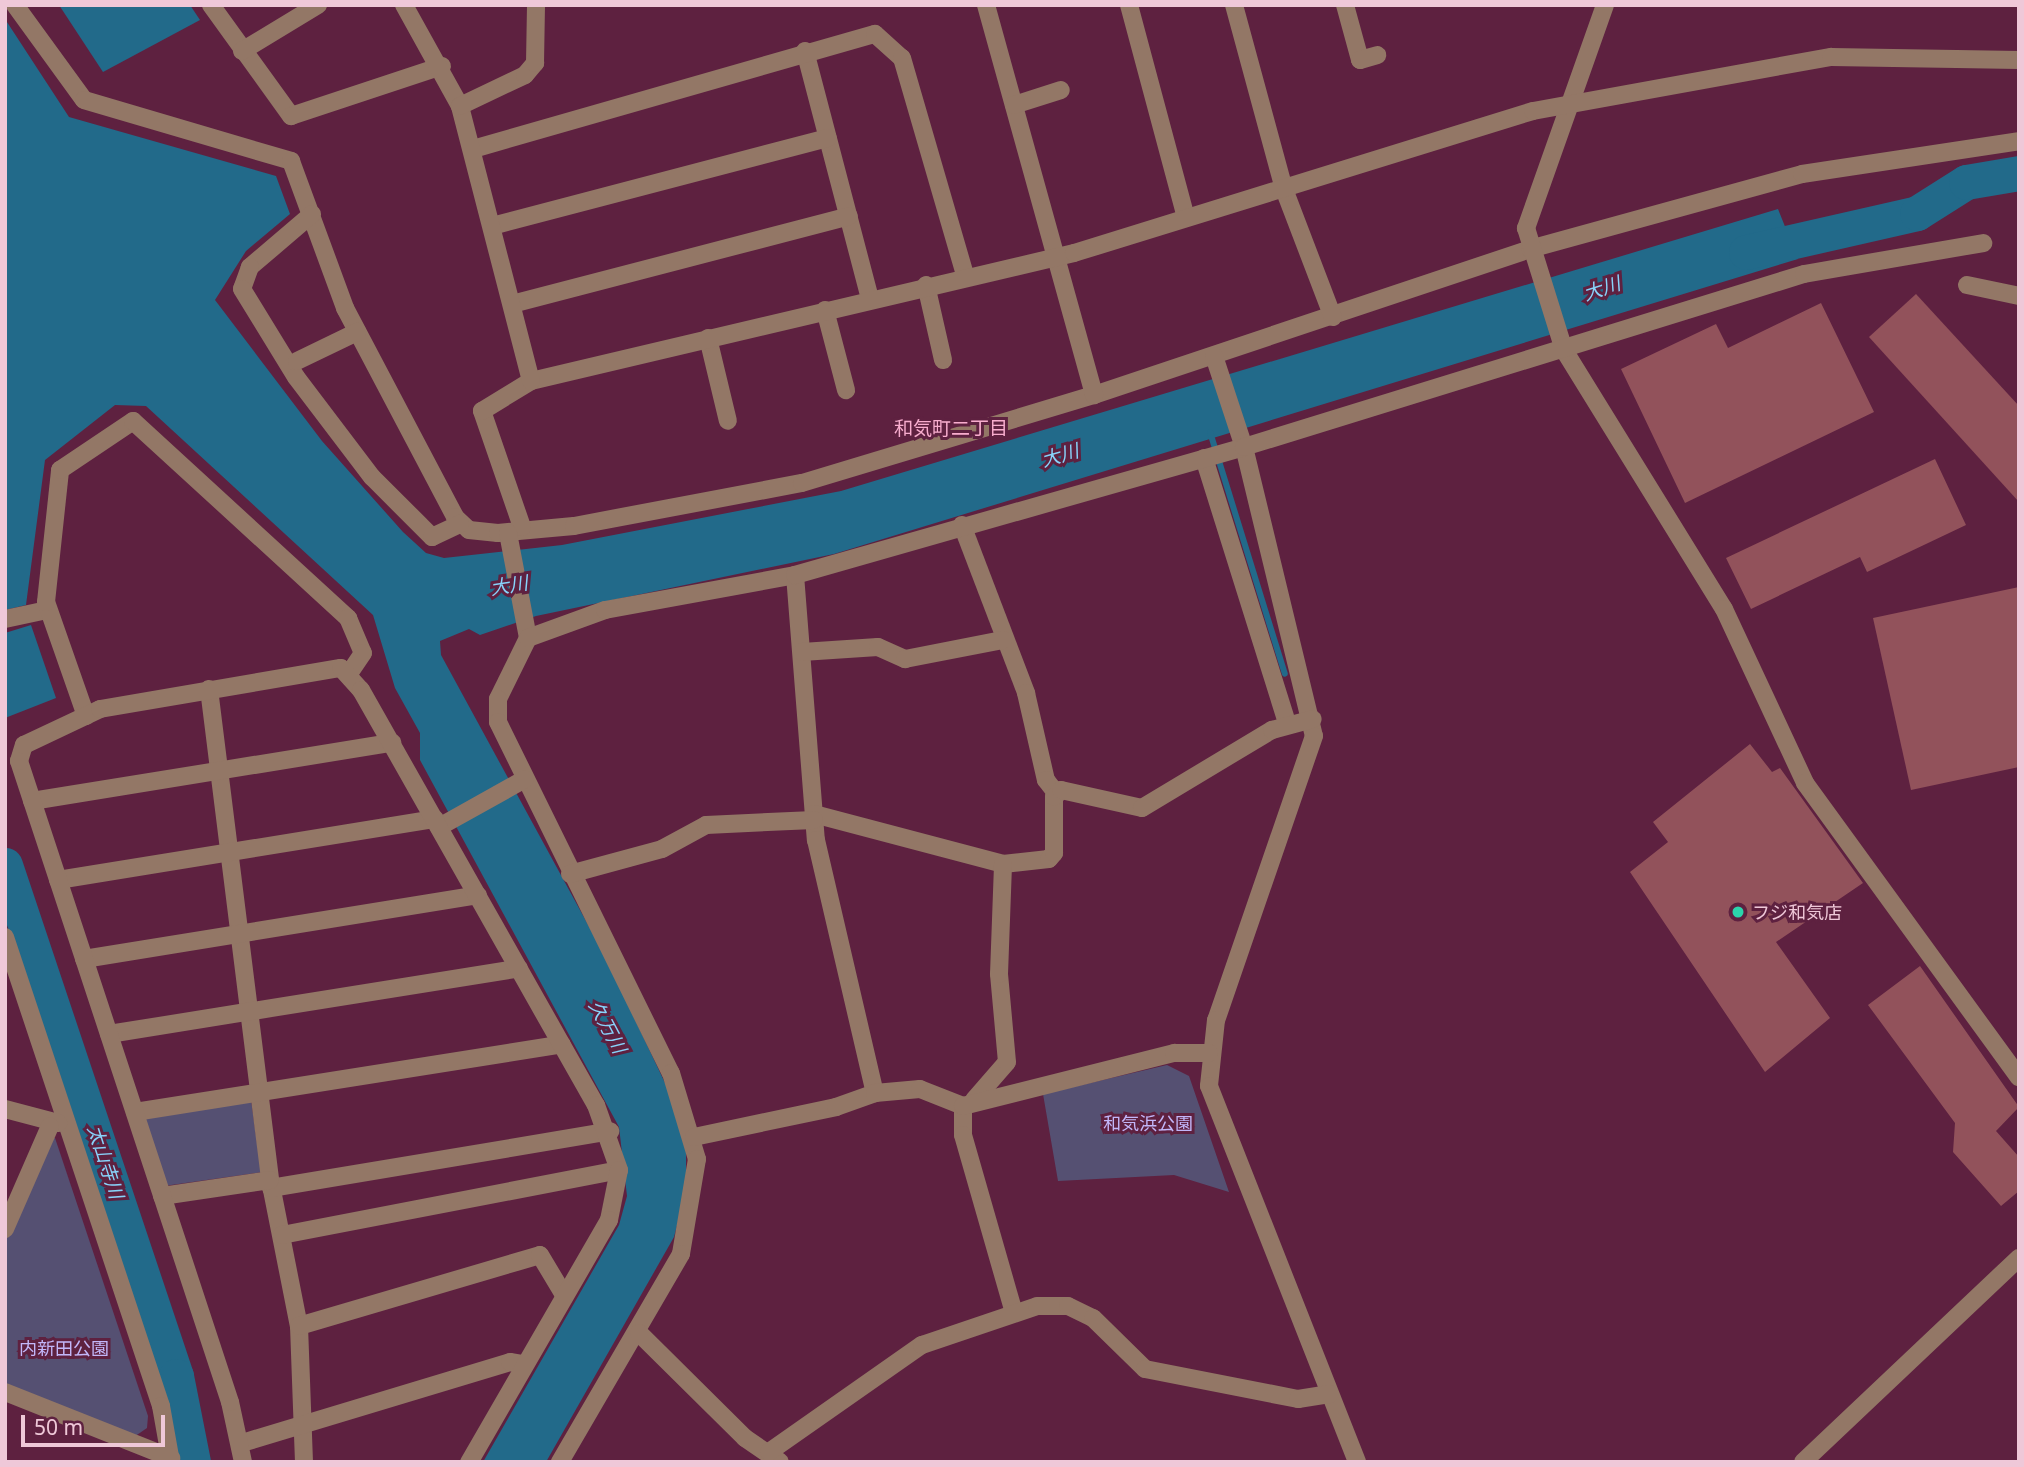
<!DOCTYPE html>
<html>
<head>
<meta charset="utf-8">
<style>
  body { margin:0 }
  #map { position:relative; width:2024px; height:1467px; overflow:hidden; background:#5e2140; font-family:"Noto Sans","Noto Sans JP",sans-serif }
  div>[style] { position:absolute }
  .green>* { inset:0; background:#555072; transform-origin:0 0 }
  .water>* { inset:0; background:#226a8a }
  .stream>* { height:6px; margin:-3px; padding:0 3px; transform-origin:3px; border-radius:3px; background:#226a8a }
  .river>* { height:35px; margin:-17.5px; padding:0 17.5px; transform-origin:17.5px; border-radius:17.5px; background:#226a8a }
  .building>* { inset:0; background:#92525b }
  .minor>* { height:18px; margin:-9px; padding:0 9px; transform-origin:9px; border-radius:9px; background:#937766 }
  .dots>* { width:19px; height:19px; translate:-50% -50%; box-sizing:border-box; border:4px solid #5e2140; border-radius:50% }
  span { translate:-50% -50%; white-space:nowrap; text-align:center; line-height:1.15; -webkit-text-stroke:6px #5e2140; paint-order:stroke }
  .poi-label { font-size:18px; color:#efc8d8 }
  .left { translate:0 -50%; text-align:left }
  .park-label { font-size:18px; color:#c2b7f9 }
  .water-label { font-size:19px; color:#88d3fa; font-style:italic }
  .neighbourhood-label { font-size:19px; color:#f8adce }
  .frame { position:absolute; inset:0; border:7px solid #efc8d8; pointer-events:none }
  .scale { position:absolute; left:21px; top:1415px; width:144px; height:32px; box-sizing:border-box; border:4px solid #efc8d8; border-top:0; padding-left:9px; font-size:21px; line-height:24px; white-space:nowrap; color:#efc8d8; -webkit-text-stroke:5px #5e2140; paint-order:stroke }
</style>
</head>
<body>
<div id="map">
  <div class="green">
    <div style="clip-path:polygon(1167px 1065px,1189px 1076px,1229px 1192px,1174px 1175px,1058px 1181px,1043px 1094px)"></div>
    <div style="left:251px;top:1100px;width:73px;height:107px;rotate:82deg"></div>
    <div style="clip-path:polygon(49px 1138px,55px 1138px,148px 1416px,147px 1428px,131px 1439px,5px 1388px,5px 1241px)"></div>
  </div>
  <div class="water">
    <div style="clip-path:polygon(59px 5px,190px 5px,200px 20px,103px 72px)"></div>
    <div style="clip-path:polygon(5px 19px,69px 117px,276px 176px,290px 214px,246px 251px,215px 300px,322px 441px,403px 532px,426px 553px,444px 558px,562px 545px,841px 491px,1778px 209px,1798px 259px,834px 554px,536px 616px,480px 635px,469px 629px,440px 641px,441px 655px,604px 954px,674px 1102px,686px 1150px,686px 1191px,674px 1237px,546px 1462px,483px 1462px,619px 1225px,627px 1196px,619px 1127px,420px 760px,420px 733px,395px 688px,373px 615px,146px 406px,115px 405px,45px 460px,26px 605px,5px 610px)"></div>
    <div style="clip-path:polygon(31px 625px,56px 698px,5px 718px,5px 633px)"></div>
  </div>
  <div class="stream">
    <div style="left:1210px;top:432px;width:253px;rotate:72.8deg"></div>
  </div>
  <div class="river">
    <div style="left:1746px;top:252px;width:175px;rotate:-12.8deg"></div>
    <div style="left:1917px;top:213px;width:58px;rotate:-32.3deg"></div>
    <div style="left:1966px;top:182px;width:54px;rotate:-9.6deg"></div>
    <div style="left:5px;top:865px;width:539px;rotate:71.5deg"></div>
    <div style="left:176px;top:1376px;width:88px;rotate:78.8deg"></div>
  </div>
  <div class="building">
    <div style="clip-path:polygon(1916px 294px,2019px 406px,2019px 502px,1869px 337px)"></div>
    <div style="clip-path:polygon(1821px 303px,1874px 412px,1685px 503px,1621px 369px,1716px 324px,1728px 348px)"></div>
    <div style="clip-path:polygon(1935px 459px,1966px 525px,1867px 572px,1860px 557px,1751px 609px,1726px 558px)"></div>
    <div style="clip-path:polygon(2019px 587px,2019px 767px,1911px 790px,1873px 618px)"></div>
    <div style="clip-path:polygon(1750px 744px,1772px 772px,1780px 768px,1863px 883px,1776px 942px,1830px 1018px,1765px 1072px,1630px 872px,1668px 842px,1653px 822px)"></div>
    <div style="clip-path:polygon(1920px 966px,2019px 1107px,1996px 1131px,2019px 1157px,2019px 1191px,2001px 1206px,1953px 1152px,1955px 1123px,1868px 1005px)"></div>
  </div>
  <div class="minor">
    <div style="left:15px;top:5px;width:117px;rotate:54deg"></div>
    <div style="left:84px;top:100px;width:216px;rotate:16.4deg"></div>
    <div style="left:291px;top:161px;width:157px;rotate:69.8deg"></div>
    <div style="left:345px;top:308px;width:236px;rotate:62.2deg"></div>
    <div style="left:455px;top:517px;width:19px;rotate:43deg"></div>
    <div style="left:469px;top:530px;width:29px;rotate:6deg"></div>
    <div style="left:498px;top:533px;width:76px;rotate:-5.3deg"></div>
    <div style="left:574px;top:526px;width:232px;rotate:-10.7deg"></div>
    <div style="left:802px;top:483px;width:305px;rotate:-16.8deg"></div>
    <div style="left:1094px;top:395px;width:460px;rotate:-18.5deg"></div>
    <div style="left:1530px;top:249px;width:282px;rotate:-15.4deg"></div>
    <div style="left:1802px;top:174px;width:219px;rotate:-8.6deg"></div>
    <div style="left:211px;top:5px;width:137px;rotate:54.2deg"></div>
    <div style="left:291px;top:116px;width:159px;rotate:-18.3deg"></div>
    <div style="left:404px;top:5px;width:115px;rotate:61deg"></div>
    <div style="left:986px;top:5px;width:405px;rotate:74.5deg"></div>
    <div style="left:1129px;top:5px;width:220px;rotate:75deg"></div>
    <div style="left:1234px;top:5px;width:191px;rotate:74.8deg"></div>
    <div style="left:1284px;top:189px;width:137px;rotate:69.1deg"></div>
    <div style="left:1345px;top:5px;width:57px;rotate:74.7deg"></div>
    <div style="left:1360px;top:60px;width:18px;rotate:-16deg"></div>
    <div style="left:1605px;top:5px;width:237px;rotate:109.5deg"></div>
    <div style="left:1526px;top:228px;width:128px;rotate:72.7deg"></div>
    <div style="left:1564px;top:350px;width:304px;rotate:58.3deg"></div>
    <div style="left:1724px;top:609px;width:192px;rotate:65deg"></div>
    <div style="left:1805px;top:783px;width:364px;rotate:54deg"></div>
    <div style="left:242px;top:51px;width:89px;rotate:-31.2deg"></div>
    <div style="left:805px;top:51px;width:255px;rotate:75.3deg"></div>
    <div style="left:1014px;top:105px;width:49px;rotate:-17.7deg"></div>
    <div style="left:473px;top:149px;width:418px;rotate:-16deg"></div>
    <div style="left:875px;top:34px;width:36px;rotate:42deg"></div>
    <div style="left:902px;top:58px;width:226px;rotate:73.8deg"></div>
    <div style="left:312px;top:214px;width:82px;rotate:139.5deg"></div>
    <div style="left:250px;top:267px;width:23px;rotate:110deg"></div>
    <div style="left:242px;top:289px;width:103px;rotate:58.5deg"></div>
    <div style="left:296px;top:377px;width:126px;rotate:52.8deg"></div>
    <div style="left:372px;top:477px;width:85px;rotate:45deg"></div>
    <div style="left:432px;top:537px;width:31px;rotate:-25deg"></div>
    <div style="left:492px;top:226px;width:347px;rotate:-14.7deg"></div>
    <div style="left:926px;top:285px;width:77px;rotate:77.2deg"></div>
    <div style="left:1967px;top:285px;width:53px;rotate:11.9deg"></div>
    <div style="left:512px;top:304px;width:348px;rotate:-14.6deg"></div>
    <div style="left:825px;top:310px;width:83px;rotate:75.3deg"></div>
    <div style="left:708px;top:338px;width:85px;rotate:76.5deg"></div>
    <div style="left:1214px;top:356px;width:96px;rotate:71.8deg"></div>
    <div style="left:1244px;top:447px;width:297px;rotate:76.4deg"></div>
    <div style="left:1314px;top:736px;width:300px;rotate:109deg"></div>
    <div style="left:1216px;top:1020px;width:66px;rotate:96.1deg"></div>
    <div style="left:1209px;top:1086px;width:404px;rotate:68.5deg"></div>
    <div style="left:297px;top:361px;width:67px;rotate:-25.8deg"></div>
    <div style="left:531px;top:381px;width:558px;rotate:-13.26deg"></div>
    <div style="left:1074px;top:253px;width:480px;rotate:-17.2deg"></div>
    <div style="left:1533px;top:111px;width:303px;rotate:-10.3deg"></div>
    <div style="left:1831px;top:57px;width:188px;rotate:0.9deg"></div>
    <div style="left:1204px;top:458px;width:278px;rotate:72.6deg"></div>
    <div style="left:962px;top:525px;width:180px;rotate:69.1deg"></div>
    <div style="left:1026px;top:693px;width:89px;rotate:77.1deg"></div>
    <div style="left:1046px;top:780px;width:18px;rotate:52deg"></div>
    <div style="left:522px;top:527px;width:123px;rotate:-109deg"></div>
    <div style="left:482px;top:411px;width:57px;rotate:-31.5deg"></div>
    <div style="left:531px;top:381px;width:284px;rotate:-104.5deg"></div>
    <div style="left:460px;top:106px;width:72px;rotate:-25.5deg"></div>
    <div style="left:525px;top:75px;width:16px;rotate:-50deg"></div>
    <div style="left:535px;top:63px;width:58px;rotate:-89deg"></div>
    <div style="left:508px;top:533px;width:107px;rotate:79.2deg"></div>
    <div style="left:528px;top:638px;width:68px;rotate:116.2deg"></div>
    <div style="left:498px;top:699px;width:23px;rotate:90deg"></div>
    <div style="left:498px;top:722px;width:391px;rotate:63.8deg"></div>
    <div style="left:671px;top:1073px;width:90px;rotate:73.2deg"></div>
    <div style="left:697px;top:1159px;width:96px;rotate:99.6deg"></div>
    <div style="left:681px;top:1254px;width:241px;rotate:120.2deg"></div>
    <div style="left:795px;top:575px;width:266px;rotate:85.5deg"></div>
    <div style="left:816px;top:840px;width:260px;rotate:76.9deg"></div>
    <div style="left:5px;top:619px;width:43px;rotate:-12.1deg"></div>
    <div style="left:528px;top:638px;width:82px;rotate:-20deg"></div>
    <div style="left:605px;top:610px;width:193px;rotate:-10.4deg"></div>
    <div style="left:795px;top:575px;width:467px;rotate:-15.9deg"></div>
    <div style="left:1244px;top:447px;width:586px;rotate:-17.17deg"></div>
    <div style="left:1804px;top:274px;width:182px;rotate:-9.8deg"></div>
    <div style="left:802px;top:652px;width:76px;rotate:-3.8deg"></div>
    <div style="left:878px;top:647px;width:30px;rotate:24deg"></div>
    <div style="left:905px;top:659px;width:100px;rotate:-11deg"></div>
    <div style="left:209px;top:689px;width:495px;rotate:82.9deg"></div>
    <div style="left:270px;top:1180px;width:149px;rotate:78.8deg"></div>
    <div style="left:299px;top:1326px;width:136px;rotate:87.9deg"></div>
    <div style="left:86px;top:716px;width:121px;rotate:-109.3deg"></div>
    <div style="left:46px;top:602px;width:133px;rotate:-83.9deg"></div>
    <div style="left:60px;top:470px;width:88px;rotate:-33.9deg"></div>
    <div style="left:133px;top:421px;width:292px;rotate:42.5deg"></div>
    <div style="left:348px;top:618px;width:38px;rotate:67deg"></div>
    <div style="left:363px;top:653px;width:23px;rotate:124deg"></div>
    <div style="left:32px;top:801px;width:365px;rotate:-9.2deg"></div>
    <div style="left:814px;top:814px;width:196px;rotate:14.8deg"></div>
    <div style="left:1003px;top:864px;width:46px;rotate:-6.2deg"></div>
    <div style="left:1049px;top:859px;width:8px;rotate:-50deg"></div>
    <div style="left:1054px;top:853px;width:56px;rotate:-90deg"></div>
    <div style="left:1054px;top:797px;width:10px;rotate:-45deg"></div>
    <div style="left:1061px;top:790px;width:83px;rotate:12.5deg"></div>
    <div style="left:1142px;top:808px;width:152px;rotate:-31deg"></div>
    <div style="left:1272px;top:730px;width:42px;rotate:-15deg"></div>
    <div style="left:439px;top:827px;width:98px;rotate:-29.2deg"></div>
    <div style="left:570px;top:874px;width:95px;rotate:-15.2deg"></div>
    <div style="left:662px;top:849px;width:50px;rotate:-28.6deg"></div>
    <div style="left:706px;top:825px;width:108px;rotate:-2.7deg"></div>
    <div style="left:58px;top:880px;width:382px;rotate:-9.2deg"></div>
    <div style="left:5px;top:937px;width:494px;rotate:71.6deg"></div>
    <div style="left:161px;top:1406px;width:57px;rotate:79.9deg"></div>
    <div style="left:84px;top:959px;width:399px;rotate:-9.2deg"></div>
    <div style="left:109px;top:1034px;width:415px;rotate:-9.1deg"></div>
    <div style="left:974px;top:1100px;width:50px;rotate:-49deg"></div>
    <div style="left:1007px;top:1062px;width:88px;rotate:-95.2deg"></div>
    <div style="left:999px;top:974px;width:110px;rotate:-87.9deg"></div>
    <div style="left:963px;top:1106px;width:29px;rotate:90deg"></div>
    <div style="left:963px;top:1135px;width:185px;rotate:74deg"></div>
    <div style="left:5px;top:1109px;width:55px;rotate:14.8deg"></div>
    <div style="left:135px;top:1112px;width:432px;rotate:-9deg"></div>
    <div style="left:694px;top:1137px;width:145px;rotate:-11.9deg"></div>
    <div style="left:836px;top:1107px;width:41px;rotate:-19.7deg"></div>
    <div style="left:875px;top:1093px;width:45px;rotate:-5.1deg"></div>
    <div style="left:920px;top:1089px;width:46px;rotate:21.6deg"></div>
    <div style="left:963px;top:1106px;width:218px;rotate:-14.1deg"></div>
    <div style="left:1174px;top:1053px;width:35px"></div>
    <div style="left:271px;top:1188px;width:344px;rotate:-9.5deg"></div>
    <div style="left:162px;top:1196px;width:109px;rotate:-8.4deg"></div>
    <div style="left:5px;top:1229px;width:112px;rotate:-66.4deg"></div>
    <div style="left:282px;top:1235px;width:343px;rotate:-10.9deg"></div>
    <div style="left:299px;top:1326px;width:251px;rotate:-16.4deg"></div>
    <div style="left:540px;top:1255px;width:47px;rotate:59deg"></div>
    <div style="left:639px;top:1333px;width:149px;rotate:44.7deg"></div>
    <div style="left:745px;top:1438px;width:42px;rotate:34.4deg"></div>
    <div style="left:5px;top:1392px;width:179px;rotate:21.7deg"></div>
    <div style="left:242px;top:1443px;width:280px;rotate:-16.8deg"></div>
    <div style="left:510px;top:1362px;width:12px;rotate:9deg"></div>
    <div style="left:769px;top:1452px;width:187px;rotate:-35deg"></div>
    <div style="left:922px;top:1345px;width:121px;rotate:-18.7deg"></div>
    <div style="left:1037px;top:1306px;width:31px"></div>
    <div style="left:1068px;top:1306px;width:28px;rotate:26deg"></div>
    <div style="left:1093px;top:1318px;width:73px;rotate:44.4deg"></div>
    <div style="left:1145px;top:1369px;width:156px;rotate:11.1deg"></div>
    <div style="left:1298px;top:1399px;width:32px;rotate:-9deg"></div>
    <div style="left:243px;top:1462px;width:61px;rotate:-102.2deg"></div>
    <div style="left:230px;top:1402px;width:675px;rotate:-108.22deg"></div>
    <div style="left:19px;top:761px;width:17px;rotate:-73deg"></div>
    <div style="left:24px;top:745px;width:84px;rotate:-25.3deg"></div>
    <div style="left:100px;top:709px;width:244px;rotate:-9.7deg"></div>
    <div style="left:341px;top:668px;width:30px;rotate:48deg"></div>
    <div style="left:361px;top:690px;width:477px;rotate:60.5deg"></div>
    <div style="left:596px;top:1105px;width:69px;rotate:70.5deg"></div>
    <div style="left:619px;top:1170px;width:51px;rotate:101.3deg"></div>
    <div style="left:609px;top:1220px;width:280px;rotate:120deg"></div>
    <div style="left:1803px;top:1462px;width:297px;rotate:-43.4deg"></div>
  </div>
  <div class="dots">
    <div style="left:1738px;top:912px;background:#2bd5ac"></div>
  </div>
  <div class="poi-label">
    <span class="left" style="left:1752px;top:912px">フジ和気店</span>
  </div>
  <div class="park-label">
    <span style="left:1148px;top:1123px">和気浜公園</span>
    <span style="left:64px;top:1348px">内新田公園</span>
  </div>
  <div class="water-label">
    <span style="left:1602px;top:289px;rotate:-18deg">大川</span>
    <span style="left:1060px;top:456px;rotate:-16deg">大川</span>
    <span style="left:509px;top:586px;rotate:-9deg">大川</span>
    <span style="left:607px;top:1027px;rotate:62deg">久万川</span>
    <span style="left:105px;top:1162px;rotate:72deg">太山寺川</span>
  </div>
  <div class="neighbourhood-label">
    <span style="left:951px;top:429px">和気町二丁目</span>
  </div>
  <div class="frame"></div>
  <div class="scale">50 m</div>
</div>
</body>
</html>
